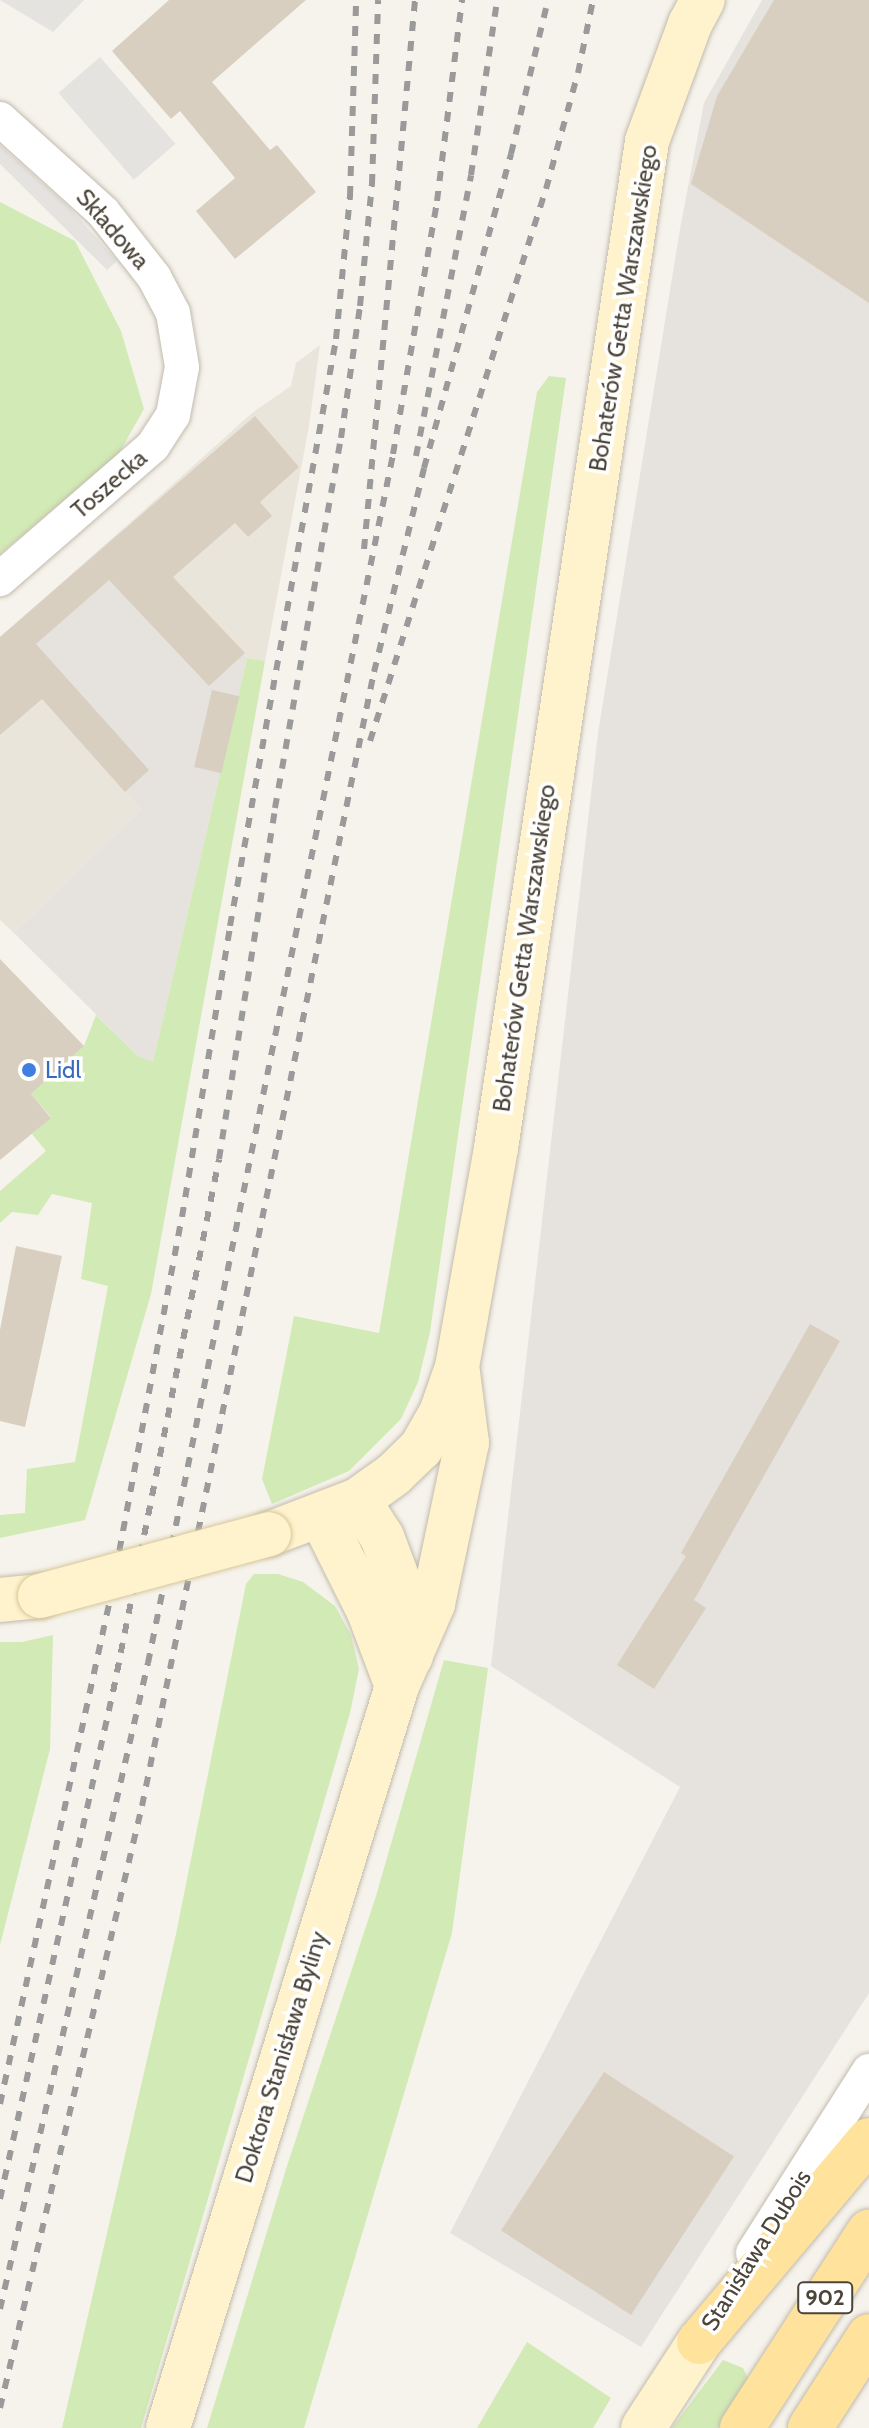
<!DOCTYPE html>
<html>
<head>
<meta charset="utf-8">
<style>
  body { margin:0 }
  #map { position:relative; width:869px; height:2428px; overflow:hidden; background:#f6f3ec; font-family:Cabin,sans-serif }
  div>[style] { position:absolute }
  .residential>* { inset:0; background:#eae5da }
  .industrial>* { inset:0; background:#e6e2dd }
  .green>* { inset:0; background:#d2eab5 }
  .parking>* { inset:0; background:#e5e3e0; transform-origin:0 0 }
  .building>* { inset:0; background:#d8cfc1; transform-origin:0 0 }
  .roads { filter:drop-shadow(0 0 2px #c2bbae) drop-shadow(0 0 2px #c2bbae) }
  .minor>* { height:34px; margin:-17px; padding:0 17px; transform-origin:17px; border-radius:17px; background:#fff }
  .secondary>* { height:44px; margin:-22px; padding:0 22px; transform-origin:22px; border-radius:22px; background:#fff3cd }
  .primary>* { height:44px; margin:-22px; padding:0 22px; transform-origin:22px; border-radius:22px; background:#ffe39c }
  .rail>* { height:6px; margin-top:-3px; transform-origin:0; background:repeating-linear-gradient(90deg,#9a9a9a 0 10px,transparent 0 20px) }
  .bridges { filter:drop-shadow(0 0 2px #d6c79b) drop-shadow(0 0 2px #d6c79b) }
  .secondary-bridge>* { height:44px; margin:-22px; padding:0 22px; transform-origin:22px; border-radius:22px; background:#fff3cd }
  .dots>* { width:22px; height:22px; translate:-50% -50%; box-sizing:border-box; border:4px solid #fff; border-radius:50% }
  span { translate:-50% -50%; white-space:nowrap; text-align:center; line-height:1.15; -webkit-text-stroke:7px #fff; paint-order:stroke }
  .shield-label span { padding:2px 6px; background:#fff; border:2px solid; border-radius:6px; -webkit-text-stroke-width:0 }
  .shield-label { font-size:22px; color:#4b4439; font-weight:700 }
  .street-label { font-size:24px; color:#4b4439 }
  .shop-label { font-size:24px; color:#366cbe }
  .left { translate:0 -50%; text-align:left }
</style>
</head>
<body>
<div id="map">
  <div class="residential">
    <div style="clip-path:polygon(320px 345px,309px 426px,265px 661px,247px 658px,125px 527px,252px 413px,291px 386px,296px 363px)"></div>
    <div style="clip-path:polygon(0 652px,141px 810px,14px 933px,0 920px)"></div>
  </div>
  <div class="industrial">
    <div style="clip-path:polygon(762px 0,869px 0,869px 1993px,641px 2347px,450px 2233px,680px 1787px,491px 1666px,598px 733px,680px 229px,704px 103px)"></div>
    <div style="clip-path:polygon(125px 527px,247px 658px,153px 1062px,138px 1056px,14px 933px,141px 810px,0 652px,0 637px)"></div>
  </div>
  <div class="green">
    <div style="clip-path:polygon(0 202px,75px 241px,121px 331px,144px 409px,118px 455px,0 554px)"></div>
    <div style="clip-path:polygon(549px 376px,566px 378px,430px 1332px,418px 1382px,401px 1419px,349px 1471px,272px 1504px,262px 1479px,294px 1316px,379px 1333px,537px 392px)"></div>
    <div style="clip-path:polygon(247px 658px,265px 661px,151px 1294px,85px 1520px,0 1538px,0 1515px,25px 1513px,27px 1469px,75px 1462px,108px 1286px,81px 1279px,92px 1203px,52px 1194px,38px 1215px,12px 1212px,0 1223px,0 1191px,46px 1151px,32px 1134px,51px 1117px,31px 1094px,84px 1046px,96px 1015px,138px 1056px,153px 1062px)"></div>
    <div style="clip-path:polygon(254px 1574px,278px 1574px,303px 1582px,335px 1606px,351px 1635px,359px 1669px,350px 1713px,141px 2428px,62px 2428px,176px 1934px,246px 1584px)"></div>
    <div style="clip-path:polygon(53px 1635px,50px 1749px,0 1945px,0 1642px,22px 1642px)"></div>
    <div style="clip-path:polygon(444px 1660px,488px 1668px,452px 1933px,304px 2428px,207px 2428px,287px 2166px,376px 1896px)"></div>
    <div style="clip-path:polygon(527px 2342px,611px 2398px,593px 2428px,477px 2428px)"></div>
    <div style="clip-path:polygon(723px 2360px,743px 2368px,750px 2382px,718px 2428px,672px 2428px)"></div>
  </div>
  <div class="parking">
    <div style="clip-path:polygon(0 0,84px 0,53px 32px)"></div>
    <div style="left:100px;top:57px;width:115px;height:55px;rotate:49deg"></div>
    <div style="clip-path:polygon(0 145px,68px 206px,117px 261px,107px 270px,0 164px)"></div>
  </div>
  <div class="building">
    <div style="clip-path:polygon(169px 0,306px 0,212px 82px,270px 150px,277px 145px,316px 192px,235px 259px,196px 211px,235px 178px,180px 111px,171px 119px,112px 51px)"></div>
    <div style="clip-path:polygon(774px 0,869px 0,869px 303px,691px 184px,717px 96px)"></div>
    <div style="clip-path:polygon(255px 416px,299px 467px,260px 502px,272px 516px,248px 537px,235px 523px,173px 577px,245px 653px,209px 686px,109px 580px,36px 644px,149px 770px,125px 792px,42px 699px,0 735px,0 637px)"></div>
    <div style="left:212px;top:690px;width:28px;height:79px;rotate:13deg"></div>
    <div style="clip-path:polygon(0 959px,84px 1046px,31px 1094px,51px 1118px,0 1160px)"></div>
    <div style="clip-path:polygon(16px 1246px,62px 1256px,25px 1427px,0 1421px,0 1330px)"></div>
    <div style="clip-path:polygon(810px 1324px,840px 1341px,694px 1600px,706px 1608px,654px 1689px,617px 1665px,686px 1556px,681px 1553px)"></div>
    <div style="left:604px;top:2072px;width:155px;height:189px;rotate:33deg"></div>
  </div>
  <div class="roads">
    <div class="minor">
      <div style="left:0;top:119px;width:139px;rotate:42.1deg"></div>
      <div style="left:103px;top:212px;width:83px;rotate:51.9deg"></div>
      <div style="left:154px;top:277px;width:41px;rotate:62.2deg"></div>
      <div style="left:173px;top:313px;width:55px;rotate:80.5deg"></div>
      <div style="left:182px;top:367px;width:49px;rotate:100.6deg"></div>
      <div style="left:173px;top:415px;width:37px;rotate:123deg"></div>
      <div style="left:153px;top:446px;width:203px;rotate:139deg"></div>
      <div style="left:753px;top:2253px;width:216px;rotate:-57.5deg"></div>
    </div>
    <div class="secondary">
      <div style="left:358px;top:1500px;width:44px;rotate:57deg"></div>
      <div style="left:382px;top:1537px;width:51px;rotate:69.4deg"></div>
      <div style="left:400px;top:1585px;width:72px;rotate:81.2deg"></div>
      <div style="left:321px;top:1516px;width:107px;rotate:63.4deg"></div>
      <div style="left:369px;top:1612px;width:79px;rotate:69.3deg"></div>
      <div style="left:269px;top:1534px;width:95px;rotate:-20.9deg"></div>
      <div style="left:358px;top:1500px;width:43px;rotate:-35.5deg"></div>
      <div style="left:393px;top:1475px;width:39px;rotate:-44deg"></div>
      <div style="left:421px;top:1448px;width:40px;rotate:-60.3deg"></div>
      <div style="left:441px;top:1413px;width:49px;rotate:-70.8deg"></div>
      <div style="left:457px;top:1367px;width:222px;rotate:-79.9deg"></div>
      <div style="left:496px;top:1148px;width:1018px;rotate:-81.47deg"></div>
      <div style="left:647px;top:141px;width:125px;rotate:-69.8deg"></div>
      <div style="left:690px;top:24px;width:27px;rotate:-62deg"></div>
      <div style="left:0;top:1600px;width:40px;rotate:-5.7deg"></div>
      <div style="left:168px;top:2428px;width:777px;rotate:-72.85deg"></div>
      <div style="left:397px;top:1686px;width:90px;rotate:-66.3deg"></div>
      <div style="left:433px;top:1604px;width:165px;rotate:-78.1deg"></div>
      <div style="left:467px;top:1443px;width:71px;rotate:-97.3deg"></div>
      <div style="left:643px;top:2428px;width:103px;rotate:-56.9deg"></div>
    </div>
    <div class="primary">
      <div style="left:699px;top:2342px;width:264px;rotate:-49.9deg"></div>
      <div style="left:742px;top:2428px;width:234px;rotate:-57.1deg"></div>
      <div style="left:810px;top:2428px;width:109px;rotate:-57.3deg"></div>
    </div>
  </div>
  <div class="rail">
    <div style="left:416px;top:456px;width:286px;rotate:-78.9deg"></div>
    <div style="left:471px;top:175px;width:177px;rotate:-81.5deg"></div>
    <div style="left:364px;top:549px;width:551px;rotate:-84.69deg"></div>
    <div style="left:370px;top:741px;width:579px;rotate:-72.32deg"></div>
    <div style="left:546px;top:189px;width:120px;rotate:-74.6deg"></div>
    <div style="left:578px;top:73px;width:75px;rotate:-78.4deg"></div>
    <div style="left:112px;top:1590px;width:380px;rotate:-79.4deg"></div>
    <div style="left:182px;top:1217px;width:295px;rotate:-80.6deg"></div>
    <div style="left:230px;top:926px;width:596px;rotate:-79.76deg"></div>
    <div style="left:336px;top:339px;width:144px;rotate:-84.4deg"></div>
    <div style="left:350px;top:196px;width:196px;rotate:-88.2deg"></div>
    <div style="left:0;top:2104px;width:535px;rotate:-77.7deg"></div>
    <div style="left:0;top:2199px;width:519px;rotate:-77.44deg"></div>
    <div style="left:113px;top:1692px;width:543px;rotate:-78.75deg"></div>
    <div style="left:219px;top:1159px;width:355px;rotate:-80.9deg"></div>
    <div style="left:275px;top:808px;width:376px;rotate:-79.9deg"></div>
    <div style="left:341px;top:438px;width:133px;rotate:-81.8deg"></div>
    <div style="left:360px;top:306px;width:123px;rotate:-84.4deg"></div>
    <div style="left:372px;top:184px;width:184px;rotate:-88.1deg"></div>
    <div style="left:0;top:2309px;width:663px;rotate:-77.1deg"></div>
    <div style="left:148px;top:1663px;width:1234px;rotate:-78.54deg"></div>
    <div style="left:393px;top:454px;width:257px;rotate:-80.1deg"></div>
    <div style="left:437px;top:201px;width:203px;rotate:-82.9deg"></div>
    <div style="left:0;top:2408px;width:619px;rotate:-76.73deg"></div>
    <div style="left:142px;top:1806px;width:1157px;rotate:-78.44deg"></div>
    <div style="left:374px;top:672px;width:210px;rotate:-76.2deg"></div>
    <div style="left:424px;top:468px;width:326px;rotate:-74.5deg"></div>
    <div style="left:511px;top:154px;width:158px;rotate:-76.5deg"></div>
  </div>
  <div class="bridges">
    <div class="secondary-bridge">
      <div style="left:40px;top:1596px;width:237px;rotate:-15.1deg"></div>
    </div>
  </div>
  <div class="dots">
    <div style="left:29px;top:1070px;background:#3f7fe0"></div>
  </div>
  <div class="shield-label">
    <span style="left:825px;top:2298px">902</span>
  </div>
  <div class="street-label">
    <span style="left:113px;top:229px;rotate:49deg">Składowa</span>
    <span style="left:623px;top:308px;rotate:-81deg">Bohaterów Getta Warszawskiego</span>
    <span style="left:109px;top:484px;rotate:-41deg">Toszecka</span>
    <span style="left:524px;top:948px;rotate:-82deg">Bohaterów Getta Warszawskiego</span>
    <span style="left:281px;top:2057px;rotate:-73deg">Doktora Stanisława Byliny</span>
    <span style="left:756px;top:2250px;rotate:-58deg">Stanisława Dubois</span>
  </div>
  <div class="shop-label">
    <span class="left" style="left:45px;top:1070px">Lidl</span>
  </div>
</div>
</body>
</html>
